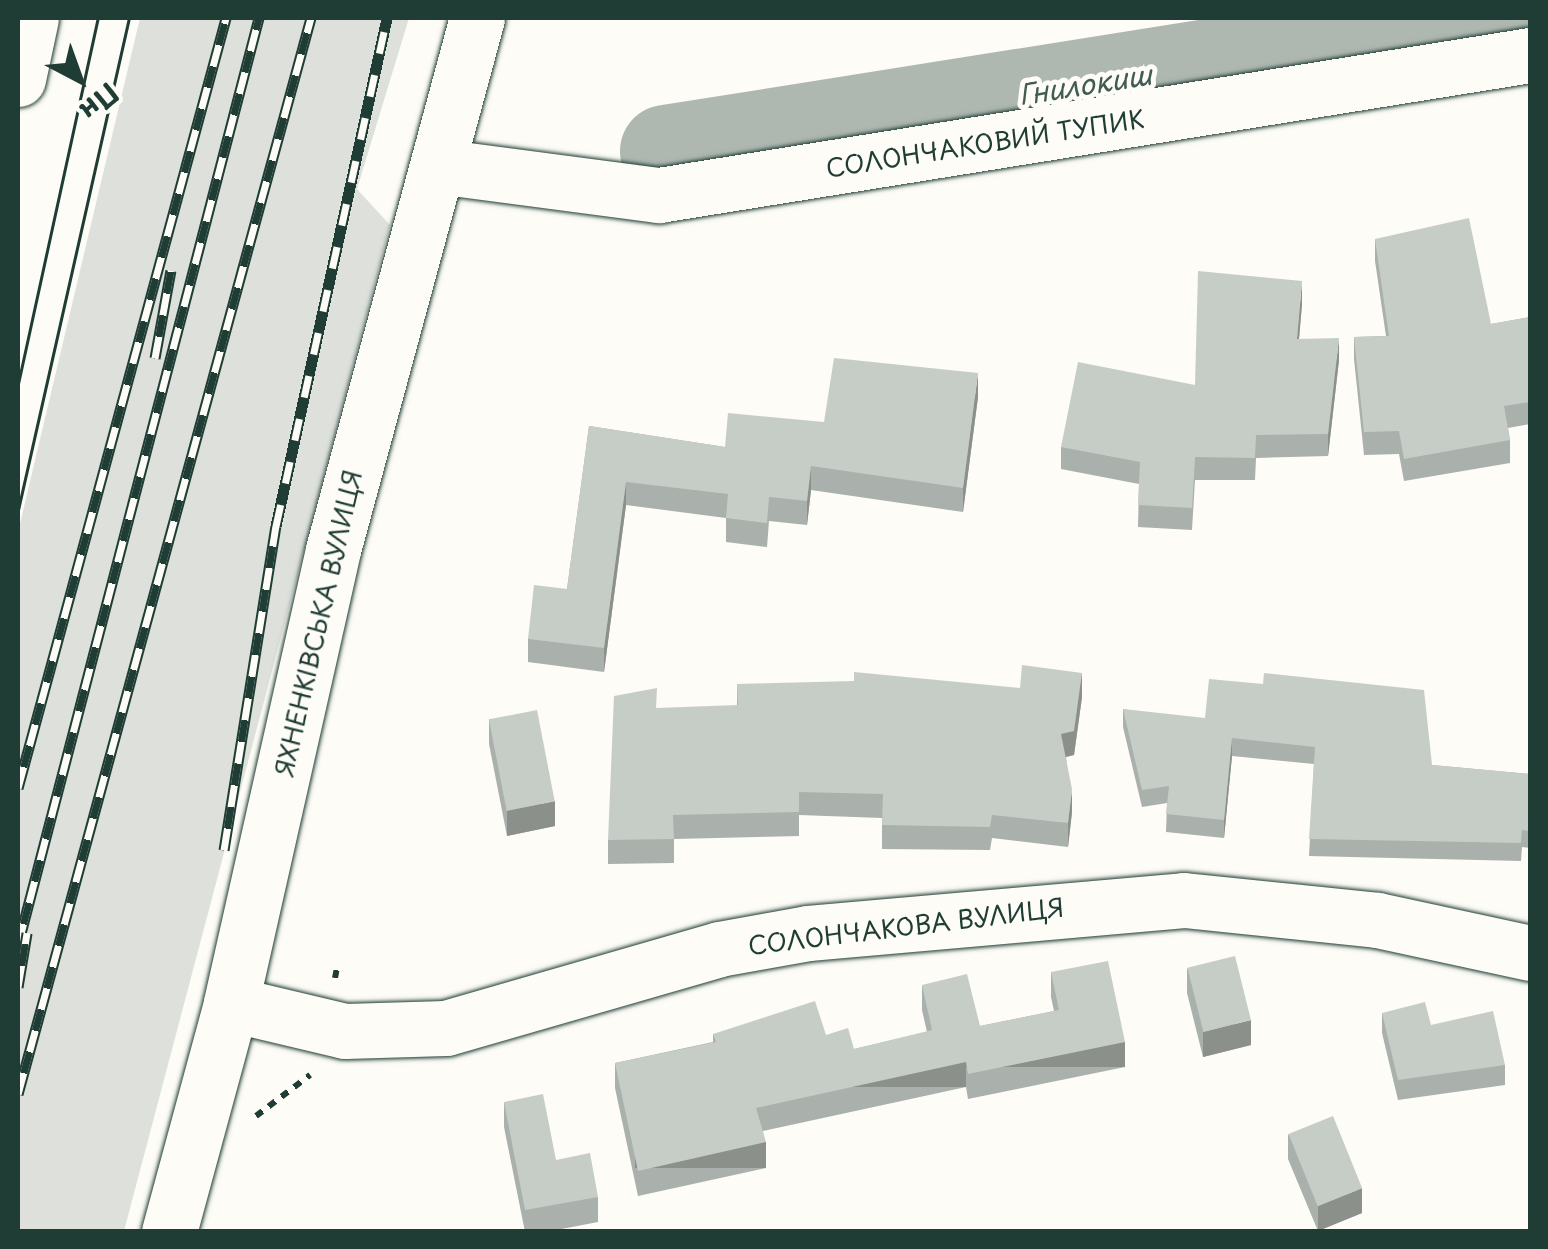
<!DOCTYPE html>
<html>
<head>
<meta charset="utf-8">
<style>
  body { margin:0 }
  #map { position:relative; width:1548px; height:1249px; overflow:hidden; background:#fdfcf7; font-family:"Playpen Sans",sans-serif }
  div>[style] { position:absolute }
  .green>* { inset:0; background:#dde0db }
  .river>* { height:92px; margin:-46px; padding:0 46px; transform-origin:46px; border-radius:46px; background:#aeb8b1 }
  .path>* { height:6px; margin-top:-3px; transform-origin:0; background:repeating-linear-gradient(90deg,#1f3d34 0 8px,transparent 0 16px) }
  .roads { filter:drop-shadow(0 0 2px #1f3d34) drop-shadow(0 0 2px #1f3d34) }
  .minor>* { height:55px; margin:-27.5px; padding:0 27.5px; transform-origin:27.5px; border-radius:27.5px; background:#fdfcf7 }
  .secondary>* { height:55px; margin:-27.5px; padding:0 27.5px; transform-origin:27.5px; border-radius:27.5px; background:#fdfcf7 }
  .tram>* { height:2.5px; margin:-1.25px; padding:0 1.25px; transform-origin:1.25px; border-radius:1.25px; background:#1f3d34 }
  .rail>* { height:11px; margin-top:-5.5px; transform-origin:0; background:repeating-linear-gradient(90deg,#fdfcf7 0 22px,#1f3d34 0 44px); box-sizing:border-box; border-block:2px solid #1f3d34 }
  .wall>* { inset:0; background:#aab0ab }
  .shaded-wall>* { inset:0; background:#8b908b; transform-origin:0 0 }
  .building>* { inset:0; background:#c6cdc7; transform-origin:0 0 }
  span { translate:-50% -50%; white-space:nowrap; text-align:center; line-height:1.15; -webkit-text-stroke:10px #fdfcf7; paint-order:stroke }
  .street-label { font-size:25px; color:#1f3d34 }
  .water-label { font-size:28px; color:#435c53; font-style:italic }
  .frame { position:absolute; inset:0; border:20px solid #1f3d34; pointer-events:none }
  .north { position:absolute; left:30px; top:30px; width:100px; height:100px; -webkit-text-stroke:8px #fdfcf7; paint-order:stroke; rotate:139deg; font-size:28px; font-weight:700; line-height:40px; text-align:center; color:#1f3d34 }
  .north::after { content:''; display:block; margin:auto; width:35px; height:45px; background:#1f3d34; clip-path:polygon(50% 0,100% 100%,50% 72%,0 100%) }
</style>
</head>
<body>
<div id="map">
  <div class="green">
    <div style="clip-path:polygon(140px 18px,409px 18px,357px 189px,390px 225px,124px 1231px,18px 1232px,18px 532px)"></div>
  </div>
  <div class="river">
    <div style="left:666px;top:151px;width:849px;rotate:-9.01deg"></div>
  </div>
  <div class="path">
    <div style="left:335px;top:978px;width:15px;rotate:-79deg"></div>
    <div style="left:256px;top:1116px;width:68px;rotate:-37.2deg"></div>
  </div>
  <div class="roads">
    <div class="minor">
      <div style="left:438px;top:166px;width:223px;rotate:7.5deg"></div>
      <div style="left:659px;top:195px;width:882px;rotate:-9.13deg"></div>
      <div style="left:169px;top:1232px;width:236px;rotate:-74.8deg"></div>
    </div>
    <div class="secondary">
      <div style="left:477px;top:18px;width:551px;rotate:105.15deg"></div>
      <div style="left:333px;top:550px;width:465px;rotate:102.7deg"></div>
      <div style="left:231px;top:1004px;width:117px;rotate:13.3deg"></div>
      <div style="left:345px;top:1031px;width:101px;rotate:-1.7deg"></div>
      <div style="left:446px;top:1028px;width:284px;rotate:-16.1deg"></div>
      <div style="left:719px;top:949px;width:90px;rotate:-10.2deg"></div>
      <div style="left:808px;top:933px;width:377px;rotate:-5deg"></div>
      <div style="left:1184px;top:900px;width:194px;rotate:5.9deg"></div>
      <div style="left:1377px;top:920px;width:157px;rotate:12.2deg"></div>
      <div style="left:18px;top:79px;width:62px;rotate:-78deg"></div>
    </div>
  </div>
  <div class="tram">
    <div style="left:18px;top:384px;width:375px;rotate:-77.7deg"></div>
    <div style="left:18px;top:510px;width:504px;rotate:-77.29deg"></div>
  </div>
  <div class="rail">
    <div style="left:155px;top:358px;width:89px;rotate:-79.7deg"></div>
    <div style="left:18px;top:788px;width:798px;rotate:-74.88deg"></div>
    <div style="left:224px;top:850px;width:328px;rotate:-80.9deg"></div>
    <div style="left:276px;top:526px;width:520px;rotate:-77.67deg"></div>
    <div style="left:18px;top:945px;width:958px;rotate:-75.43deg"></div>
    <div style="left:18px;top:987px;width:55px;rotate:-80.5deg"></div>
    <div style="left:18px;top:1094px;width:1115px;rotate:-74.77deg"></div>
  </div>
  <div class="wall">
    <div style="clip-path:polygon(1375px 239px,1491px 324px,1530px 317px,1530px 424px,1508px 428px,1510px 440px,1510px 463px,1404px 481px,1399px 454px,1364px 455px,1354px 359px,1354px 337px,1386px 336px,1375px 261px)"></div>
    <div style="clip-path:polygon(1302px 304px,1299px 339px,1339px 360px,1328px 456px,1256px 458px,1255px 480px,1195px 480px,1192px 530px,1138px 527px,1139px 484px,1061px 469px,1061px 447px,1195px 385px)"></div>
    <div style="clip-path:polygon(978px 397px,963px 512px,811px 490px,807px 525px,769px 521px,767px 547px,726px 542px,726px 518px,626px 505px,604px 672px,528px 662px,528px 639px,567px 589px,589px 426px,725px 447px,824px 422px)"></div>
    <div style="clip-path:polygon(737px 684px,1082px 697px,1074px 755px,1066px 757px,1072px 812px,1068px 847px,992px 838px,990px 850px,882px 849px,882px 818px,799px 815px,799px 836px,674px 839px,674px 863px,608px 864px,608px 840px,737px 705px)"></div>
    <div style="clip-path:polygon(1123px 709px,1432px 765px,1530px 774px,1530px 848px,1522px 847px,1521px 861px,1309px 856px,1314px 764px,1232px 756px,1224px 838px,1166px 832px,1167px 803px,1142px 807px,1123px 727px)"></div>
    <div style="clip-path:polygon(489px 719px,555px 826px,507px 836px,489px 744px)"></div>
    <div style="clip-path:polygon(1187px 968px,1251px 1045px,1203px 1057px,1187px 993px)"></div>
    <div style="clip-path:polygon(1051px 972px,1125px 1067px,968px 1099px,966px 1087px,763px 1131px,766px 1168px,638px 1196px,615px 1088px,615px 1063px,713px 1042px,713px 1034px,826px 1035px,854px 1049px,927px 1032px,922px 1010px,922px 985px,980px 1026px,1054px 1011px,1051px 997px)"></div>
    <div style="clip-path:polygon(1382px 1013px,1505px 1065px,1505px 1085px,1398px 1100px,1382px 1033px)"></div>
    <div style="clip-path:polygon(1530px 1029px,1530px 1057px,1528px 1053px,1528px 1030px)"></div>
    <div style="clip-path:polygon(504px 1102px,556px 1160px,598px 1197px,598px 1222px,546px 1232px,525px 1232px,504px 1127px)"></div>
    <div style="clip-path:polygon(1288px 1134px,1362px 1213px,1318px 1231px,1288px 1159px)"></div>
  </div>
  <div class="shaded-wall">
    <div style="clip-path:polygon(1302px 281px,1302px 304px,1297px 362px,1297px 339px)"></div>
    <div style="clip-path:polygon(1339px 338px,1339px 360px,1328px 456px,1328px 434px)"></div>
    <div style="clip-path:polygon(978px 373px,978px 397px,963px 512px,963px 488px)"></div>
    <div style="clip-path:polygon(811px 466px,811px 490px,807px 525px,807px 501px)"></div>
    <div style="clip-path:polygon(626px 482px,626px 505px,604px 672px,604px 648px)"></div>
    <div style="clip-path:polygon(1082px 673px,1082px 697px,1074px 755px,1061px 758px,1061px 734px)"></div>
    <div style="clip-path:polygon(1232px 738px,1232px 756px,1224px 838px,1224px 820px)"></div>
    <div style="clip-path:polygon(1072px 789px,1072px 812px,1068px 847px,1068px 823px)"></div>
    <div style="clip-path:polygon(555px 801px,555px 826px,507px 836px,507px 811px)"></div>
    <div style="clip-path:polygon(1251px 1020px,1251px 1045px,1203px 1057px,1203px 1032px)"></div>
    <div style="left:1125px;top:1042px;width:25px;height:160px;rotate:90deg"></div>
    <div style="left:966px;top:1062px;width:25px;height:215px;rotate:90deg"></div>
    <div style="left:766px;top:1142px;width:26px;height:131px;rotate:90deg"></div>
    <div style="clip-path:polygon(1362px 1188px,1362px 1213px,1318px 1231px,1318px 1206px)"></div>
  </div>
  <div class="building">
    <div style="clip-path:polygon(1469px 218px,1491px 324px,1530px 317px,1530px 402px,1504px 406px,1510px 440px,1404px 459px,1399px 431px,1364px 432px,1354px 337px,1389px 336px,1375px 239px)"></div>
    <div style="clip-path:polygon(1198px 271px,1302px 281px,1297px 339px,1339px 338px,1328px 434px,1256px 435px,1255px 458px,1195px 457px,1192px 508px,1138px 505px,1140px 462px,1061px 447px,1078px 362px,1195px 385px)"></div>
    <div style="clip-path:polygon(834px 358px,978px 373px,963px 488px,811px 466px,807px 501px,769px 497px,767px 523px,726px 518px,728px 494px,626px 482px,604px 648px,528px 639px,534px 585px,567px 589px,589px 426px,725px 447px,728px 413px,824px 422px)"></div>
    <div style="clip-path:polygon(1022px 665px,1082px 673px,1074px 731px,1061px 734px,1072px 789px,1068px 823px,992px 815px,990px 827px,882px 825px,883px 794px,799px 792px,799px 812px,673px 815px,674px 839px,608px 840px,614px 696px,657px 688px,656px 708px,738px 705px,737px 684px,854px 681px,854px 672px,1020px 688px)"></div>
    <div style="clip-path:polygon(1264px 673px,1424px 690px,1432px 765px,1530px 774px,1530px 831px,1522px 830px,1521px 843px,1309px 839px,1315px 747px,1232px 738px,1224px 820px,1166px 814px,1169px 786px,1142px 790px,1123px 709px,1205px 718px,1209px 679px,1263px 684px)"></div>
    <div style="left:537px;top:710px;width:93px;height:49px;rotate:79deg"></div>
    <div style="left:1235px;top:956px;width:66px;height:49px;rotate:76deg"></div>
    <div style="clip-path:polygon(1108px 961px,1125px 1042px,968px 1074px,966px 1062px,756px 1108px,766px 1142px,638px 1171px,615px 1063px,716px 1042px,713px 1034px,815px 1001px,826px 1035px,848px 1028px,854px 1049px,932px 1030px,922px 985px,967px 974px,980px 1026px,1059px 1010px,1051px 972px)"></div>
    <div style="clip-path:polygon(1425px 1002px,1431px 1025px,1493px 1011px,1505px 1065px,1398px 1080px,1382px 1013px)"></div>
    <div style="clip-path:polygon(543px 1094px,556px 1160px,590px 1153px,598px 1197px,525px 1210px,504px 1102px)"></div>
    <div style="left:1333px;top:1116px;width:78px;height:48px;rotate:68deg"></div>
  </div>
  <div class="street-label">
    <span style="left:985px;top:143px;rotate:-9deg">СОЛОНЧАКОВИЙ ТУПИК</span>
    <span style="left:318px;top:623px;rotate:-77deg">ЯХНЕНКІВСЬКА ВУЛИЦЯ</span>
    <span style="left:906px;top:926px;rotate:-7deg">СОЛОНЧАКОВА ВУЛИЦЯ</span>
  </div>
  <div class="water-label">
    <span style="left:1085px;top:84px;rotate:-9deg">Гнилокиш</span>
  </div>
  <div class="frame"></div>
  <div class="north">Пн</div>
</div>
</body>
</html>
